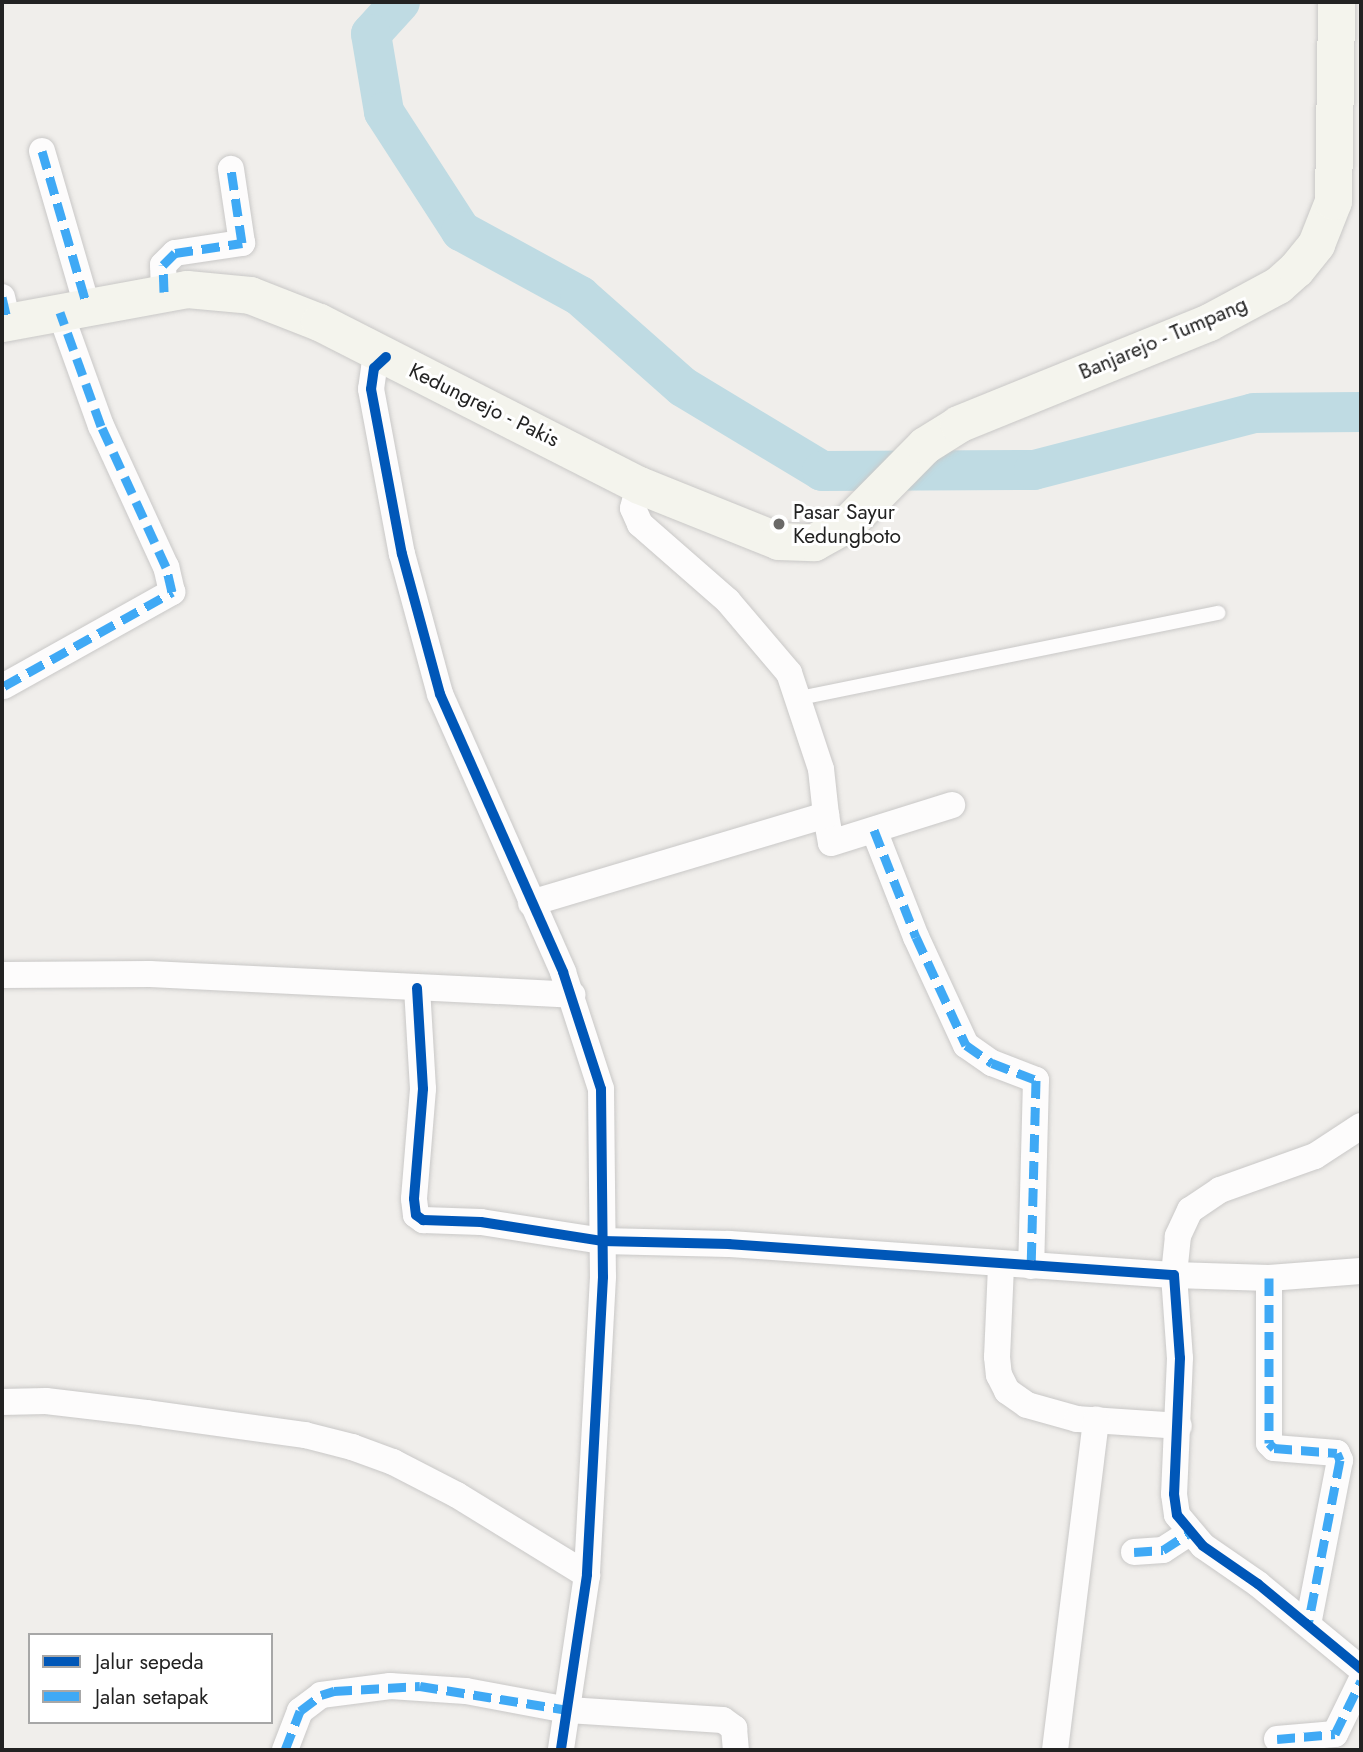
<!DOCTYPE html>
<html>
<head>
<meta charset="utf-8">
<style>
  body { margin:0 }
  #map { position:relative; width:1363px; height:1752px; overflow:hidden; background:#f0eeeb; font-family:Jost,sans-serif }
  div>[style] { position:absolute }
  .river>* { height:40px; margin:-20px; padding:0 20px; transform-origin:20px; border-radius:20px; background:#bfdbe3 }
  .roads { filter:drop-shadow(0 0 2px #c9c8c7) drop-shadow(0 0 2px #c9c8c7) }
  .lane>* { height:14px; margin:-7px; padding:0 7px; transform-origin:7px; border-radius:7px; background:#fdfcfc }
  .street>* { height:26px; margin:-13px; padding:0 13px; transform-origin:13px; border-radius:13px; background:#fdfcfc }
  .secondary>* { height:37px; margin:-18.5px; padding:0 18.5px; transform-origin:18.5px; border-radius:18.5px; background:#f4f4ed }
  .quiet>* { height:9px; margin-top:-4.5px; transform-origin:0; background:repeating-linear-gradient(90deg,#3fa9f5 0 18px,transparent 0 27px) }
  .cycleway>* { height:10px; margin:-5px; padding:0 5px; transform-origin:5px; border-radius:5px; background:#0057b8 }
  .dots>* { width:19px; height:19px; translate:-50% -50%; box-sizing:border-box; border:4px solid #fff; border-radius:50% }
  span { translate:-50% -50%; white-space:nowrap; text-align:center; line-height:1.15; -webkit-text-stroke:6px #fff; paint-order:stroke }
  .street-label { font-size:21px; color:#222 }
  .poi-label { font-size:21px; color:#222 }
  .left { translate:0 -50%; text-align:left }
  .frame { position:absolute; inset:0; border:4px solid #222; pointer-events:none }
  .legend { position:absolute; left:28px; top:1633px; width:245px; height:91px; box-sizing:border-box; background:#fff; border:2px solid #a7a7a7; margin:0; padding:9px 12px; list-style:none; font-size:21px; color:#222 }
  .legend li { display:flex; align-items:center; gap:14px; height:35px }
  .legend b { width:35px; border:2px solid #a7a7a7 }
</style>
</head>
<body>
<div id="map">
  <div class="river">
    <div style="left:400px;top:2px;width:43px;rotate:132.2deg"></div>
    <div style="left:371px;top:34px;width:79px;rotate:80.5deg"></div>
    <div style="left:384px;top:112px;width:142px;rotate:57.1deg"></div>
    <div style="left:461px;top:231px;width:136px;rotate:28.6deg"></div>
    <div style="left:580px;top:296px;width:137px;rotate:41.5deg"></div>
    <div style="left:683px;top:387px;width:162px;rotate:31.1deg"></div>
    <div style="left:822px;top:471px;width:212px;rotate:-0.3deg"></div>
    <div style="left:1034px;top:470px;width:227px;rotate:-14.5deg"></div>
    <div style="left:1254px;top:413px;width:107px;rotate:-0.5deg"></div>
  </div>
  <div class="roads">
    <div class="lane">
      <div style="left:800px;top:698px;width:427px;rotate:-11.5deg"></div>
    </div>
    <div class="street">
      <div style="left:42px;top:151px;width:161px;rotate:73.8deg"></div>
      <div style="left:164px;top:292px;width:27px;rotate:-92deg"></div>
      <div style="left:163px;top:265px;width:17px;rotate:-45deg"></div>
      <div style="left:175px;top:253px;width:68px;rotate:-8.5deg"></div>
      <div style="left:242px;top:243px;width:75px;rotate:-98.5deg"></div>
      <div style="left:2px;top:297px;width:26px;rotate:77deg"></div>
      <div style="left:386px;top:357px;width:16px;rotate:137deg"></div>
      <div style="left:374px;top:368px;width:21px;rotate:98deg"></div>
      <div style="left:371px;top:389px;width:168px;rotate:79.4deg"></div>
      <div style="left:402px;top:554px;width:145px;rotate:74.8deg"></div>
      <div style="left:440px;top:694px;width:304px;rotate:66.1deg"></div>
      <div style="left:563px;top:972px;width:123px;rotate:72deg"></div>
      <div style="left:601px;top:1089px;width:188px;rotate:89.4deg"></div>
      <div style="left:603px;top:1277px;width:298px;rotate:93.1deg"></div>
      <div style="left:587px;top:1575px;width:177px;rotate:98.5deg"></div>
      <div style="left:4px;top:686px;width:193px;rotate:-29.2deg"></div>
      <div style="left:172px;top:592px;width:26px;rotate:-103deg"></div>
      <div style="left:166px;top:567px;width:155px;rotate:-114.7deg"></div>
      <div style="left:101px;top:426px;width:121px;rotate:-109.8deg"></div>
      <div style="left:826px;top:815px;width:28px;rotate:80deg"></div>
      <div style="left:831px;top:843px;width:127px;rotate:-17.4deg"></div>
      <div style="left:874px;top:830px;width:115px;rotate:68.6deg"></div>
      <div style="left:916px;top:937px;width:119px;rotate:65.2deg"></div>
      <div style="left:966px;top:1045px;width:32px;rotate:35deg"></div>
      <div style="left:992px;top:1063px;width:47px;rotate:21.1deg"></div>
      <div style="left:1036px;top:1080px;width:186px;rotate:91.5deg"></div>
      <div style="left:531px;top:903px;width:308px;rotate:-16.6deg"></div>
      <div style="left:826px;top:815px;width:46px;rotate:-96.2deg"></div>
      <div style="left:821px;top:769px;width:101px;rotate:-108.4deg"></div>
      <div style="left:789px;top:673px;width:94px;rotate:-130.3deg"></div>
      <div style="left:728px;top:601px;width:117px;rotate:-138.8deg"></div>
      <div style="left:640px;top:524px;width:17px;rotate:-114deg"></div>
      <div style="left:633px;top:508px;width:24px;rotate:-75deg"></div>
      <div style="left:2px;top:975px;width:148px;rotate:-0.4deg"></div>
      <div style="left:150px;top:974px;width:423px;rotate:2.8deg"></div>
      <div style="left:417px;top:988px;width:101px;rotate:86.6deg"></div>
      <div style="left:423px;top:1089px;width:110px;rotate:94.7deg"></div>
      <div style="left:414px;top:1199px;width:16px;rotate:83deg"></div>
      <div style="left:416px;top:1215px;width:9px;rotate:36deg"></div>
      <div style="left:423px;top:1220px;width:58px;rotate:2deg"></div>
      <div style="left:481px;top:1222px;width:122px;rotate:8.9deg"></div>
      <div style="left:602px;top:1241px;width:127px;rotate:1.4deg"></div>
      <div style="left:729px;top:1244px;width:446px;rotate:4deg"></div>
      <div style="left:1174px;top:1275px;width:83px;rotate:85.9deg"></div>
      <div style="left:1180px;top:1358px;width:136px;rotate:92.5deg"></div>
      <div style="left:1174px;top:1494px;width:21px;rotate:82deg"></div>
      <div style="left:1177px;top:1515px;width:40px;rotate:50deg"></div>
      <div style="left:1203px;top:1546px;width:67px;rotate:34.6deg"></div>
      <div style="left:1258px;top:1584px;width:134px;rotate:39.5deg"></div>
      <div style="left:1361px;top:1126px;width:55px;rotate:146.9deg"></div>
      <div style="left:1315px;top:1156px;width:101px;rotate:160.3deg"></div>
      <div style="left:1220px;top:1190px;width:36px;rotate:146deg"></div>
      <div style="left:1190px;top:1210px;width:29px;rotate:115deg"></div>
      <div style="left:1178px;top:1236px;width:39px;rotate:96deg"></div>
      <div style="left:1174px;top:1275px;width:95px;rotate:1.8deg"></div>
      <div style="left:1269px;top:1278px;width:92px;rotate:-4.4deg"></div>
      <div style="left:1001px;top:1266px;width:91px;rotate:92.5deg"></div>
      <div style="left:997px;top:1357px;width:18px;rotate:84deg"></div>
      <div style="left:999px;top:1375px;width:18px;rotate:63deg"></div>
      <div style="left:1007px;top:1391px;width:24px;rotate:35deg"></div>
      <div style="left:1027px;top:1405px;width:52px;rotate:15.6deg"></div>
      <div style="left:1077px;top:1419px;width:102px;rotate:3.9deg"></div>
      <div style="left:1269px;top:1278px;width:165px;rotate:90deg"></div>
      <div style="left:1269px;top:1443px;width:7px;rotate:45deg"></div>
      <div style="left:1274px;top:1448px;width:63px;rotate:4.5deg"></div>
      <div style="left:1337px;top:1453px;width:8px;rotate:67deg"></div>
      <div style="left:1340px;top:1460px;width:167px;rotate:101deg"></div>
      <div style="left:2px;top:1402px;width:44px;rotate:-1.3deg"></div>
      <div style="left:46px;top:1401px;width:101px;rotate:6.8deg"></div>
      <div style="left:146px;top:1413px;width:161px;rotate:7.9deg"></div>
      <div style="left:305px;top:1435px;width:49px;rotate:14.3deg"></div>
      <div style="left:352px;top:1447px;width:44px;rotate:20.1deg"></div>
      <div style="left:393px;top:1462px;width:72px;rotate:27.3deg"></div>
      <div style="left:457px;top:1495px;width:153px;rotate:31.6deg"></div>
      <div style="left:1134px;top:1552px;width:29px;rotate:-4deg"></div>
      <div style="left:1163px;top:1550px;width:31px;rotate:-33deg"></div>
      <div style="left:1277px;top:1739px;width:58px;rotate:-4.9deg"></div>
      <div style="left:1335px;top:1734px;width:59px;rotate:-63.9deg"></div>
      <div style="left:285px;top:1750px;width:42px;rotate:-69deg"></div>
      <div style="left:300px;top:1711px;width:26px;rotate:-37deg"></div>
      <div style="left:321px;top:1695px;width:70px;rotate:-7.4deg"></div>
      <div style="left:390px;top:1686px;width:76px;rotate:3.8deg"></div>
      <div style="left:466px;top:1691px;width:104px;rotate:10.6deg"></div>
      <div style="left:568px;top:1710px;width:155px;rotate:3.7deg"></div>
      <div style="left:723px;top:1720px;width:14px;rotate:36deg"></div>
      <div style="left:734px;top:1728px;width:22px;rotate:85deg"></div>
      <div style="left:1055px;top:1750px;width:333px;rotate:-82.9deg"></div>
    </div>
    <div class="secondary">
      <div style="left:2px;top:323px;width:188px;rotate:-10.4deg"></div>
      <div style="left:187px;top:289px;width:63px;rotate:5.4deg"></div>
      <div style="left:250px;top:295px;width:74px;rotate:21.4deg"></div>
      <div style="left:319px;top:322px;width:359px;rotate:27deg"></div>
      <div style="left:639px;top:485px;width:150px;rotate:21.9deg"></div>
      <div style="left:778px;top:541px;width:36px;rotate:2deg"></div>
      <div style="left:814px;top:542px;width:38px;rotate:-29deg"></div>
      <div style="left:847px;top:524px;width:111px;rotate:-45.4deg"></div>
      <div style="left:925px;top:445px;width:39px;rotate:-32deg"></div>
      <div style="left:958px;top:424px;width:271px;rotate:-22.1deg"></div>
      <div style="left:1209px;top:322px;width:78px;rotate:-28.2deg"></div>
      <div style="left:1278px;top:285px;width:24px;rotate:-42deg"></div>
      <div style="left:1296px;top:269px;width:32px;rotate:-51deg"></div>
      <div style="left:1316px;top:244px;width:46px;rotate:-68.4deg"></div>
      <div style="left:1333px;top:201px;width:199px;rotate:-89.1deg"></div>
    </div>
  </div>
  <div class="quiet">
    <div style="left:42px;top:151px;width:161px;rotate:73.8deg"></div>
    <div style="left:164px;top:292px;width:27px;rotate:-92deg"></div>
    <div style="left:163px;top:265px;width:17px;rotate:-45deg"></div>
    <div style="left:175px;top:253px;width:68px;rotate:-8.5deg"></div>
    <div style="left:242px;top:243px;width:75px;rotate:-98.5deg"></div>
    <div style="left:2px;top:297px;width:26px;rotate:77deg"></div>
    <div style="left:4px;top:686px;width:193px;rotate:-29.2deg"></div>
    <div style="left:172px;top:592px;width:26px;rotate:-103deg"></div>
    <div style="left:166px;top:567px;width:155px;rotate:-114.7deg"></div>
    <div style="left:101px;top:426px;width:121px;rotate:-109.8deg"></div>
    <div style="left:874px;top:830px;width:115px;rotate:68.6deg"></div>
    <div style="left:916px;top:937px;width:119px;rotate:65.2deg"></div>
    <div style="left:966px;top:1045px;width:32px;rotate:35deg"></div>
    <div style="left:992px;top:1063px;width:47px;rotate:21.1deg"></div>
    <div style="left:1036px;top:1080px;width:186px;rotate:91.5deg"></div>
    <div style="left:1269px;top:1278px;width:165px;rotate:90deg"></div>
    <div style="left:1269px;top:1443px;width:7px;rotate:45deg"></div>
    <div style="left:1274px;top:1448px;width:63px;rotate:4.5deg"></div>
    <div style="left:1337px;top:1453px;width:8px;rotate:67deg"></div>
    <div style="left:1340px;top:1460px;width:167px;rotate:101deg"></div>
    <div style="left:1134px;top:1552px;width:29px;rotate:-4deg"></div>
    <div style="left:1163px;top:1550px;width:31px;rotate:-33deg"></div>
    <div style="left:1277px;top:1739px;width:58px;rotate:-4.9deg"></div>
    <div style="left:1335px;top:1734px;width:59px;rotate:-63.9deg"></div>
    <div style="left:285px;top:1750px;width:42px;rotate:-69deg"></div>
    <div style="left:300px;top:1711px;width:26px;rotate:-37deg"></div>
    <div style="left:321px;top:1695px;width:14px;rotate:-17deg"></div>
    <div style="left:334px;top:1691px;width:86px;rotate:-3.3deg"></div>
    <div style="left:420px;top:1686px;width:150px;rotate:9.2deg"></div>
  </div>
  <div class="cycleway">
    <div style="left:386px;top:357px;width:16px;rotate:137deg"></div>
    <div style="left:374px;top:368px;width:21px;rotate:98deg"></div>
    <div style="left:371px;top:389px;width:168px;rotate:79.4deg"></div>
    <div style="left:402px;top:554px;width:145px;rotate:74.8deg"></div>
    <div style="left:440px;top:694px;width:304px;rotate:66.1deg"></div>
    <div style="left:563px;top:972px;width:123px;rotate:72deg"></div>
    <div style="left:601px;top:1089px;width:188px;rotate:89.4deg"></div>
    <div style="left:603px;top:1277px;width:298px;rotate:93.1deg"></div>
    <div style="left:587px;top:1575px;width:177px;rotate:98.5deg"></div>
    <div style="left:417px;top:988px;width:101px;rotate:86.6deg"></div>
    <div style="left:423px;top:1089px;width:110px;rotate:94.7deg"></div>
    <div style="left:414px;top:1199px;width:16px;rotate:83deg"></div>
    <div style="left:416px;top:1215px;width:9px;rotate:36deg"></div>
    <div style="left:423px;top:1220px;width:58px;rotate:2deg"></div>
    <div style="left:481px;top:1222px;width:122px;rotate:8.9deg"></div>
    <div style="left:602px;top:1241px;width:127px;rotate:1.4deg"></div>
    <div style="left:729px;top:1244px;width:446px;rotate:4deg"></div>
    <div style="left:1174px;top:1275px;width:83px;rotate:85.9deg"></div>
    <div style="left:1180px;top:1358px;width:136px;rotate:92.5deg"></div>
    <div style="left:1174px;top:1494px;width:21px;rotate:82deg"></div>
    <div style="left:1177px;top:1515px;width:40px;rotate:50deg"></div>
    <div style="left:1203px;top:1546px;width:67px;rotate:34.6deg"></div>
    <div style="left:1258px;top:1584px;width:134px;rotate:39.5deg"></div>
  </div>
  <div class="dots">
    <div style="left:779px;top:524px;background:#6a6968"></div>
  </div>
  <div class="street-label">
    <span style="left:1163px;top:338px;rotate:-23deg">Banjarejo - Tumpang</span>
    <span style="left:484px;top:405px;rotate:26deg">Kedungrejo - Pakis</span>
  </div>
  <div class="poi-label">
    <span class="left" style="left:793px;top:524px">Pasar Sayur<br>Kedungboto</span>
  </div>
  <div class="frame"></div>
  <ul class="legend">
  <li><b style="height:9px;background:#0057b8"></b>Jalur sepeda</li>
  <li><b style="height:9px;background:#3fa9f5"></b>Jalan setapak</li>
  </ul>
</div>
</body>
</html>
